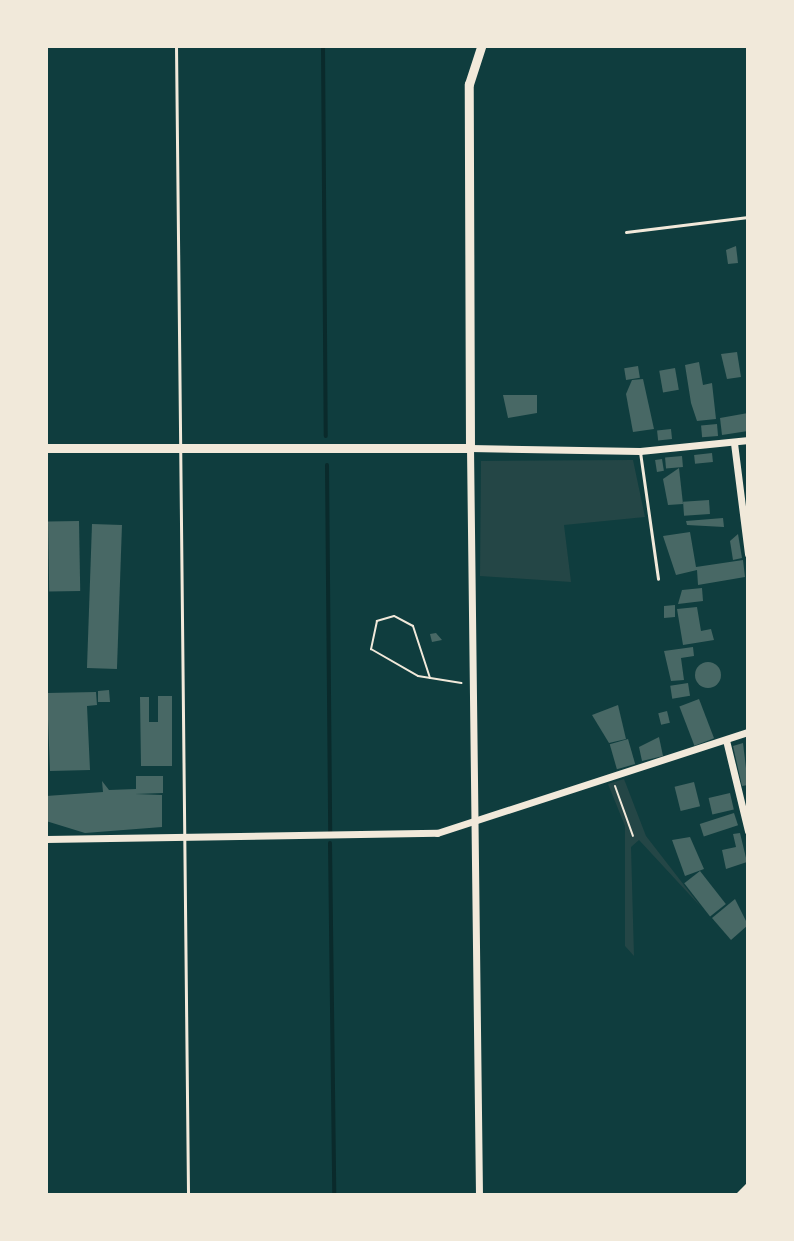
<!DOCTYPE html>
<html>
<head>
<meta charset="utf-8">
<style>
  body { margin:0 }
  #map { position:relative; width:794px; height:1241px; overflow:hidden; background:#0f3d3e; font-family:Georgia,serif }
  div>[style] { position:absolute }
  .green>* { inset:0; background:#244646 }
  .stream>* { height:4px; margin:-2px; padding:0 2px; transform-origin:2px; border-radius:2px; background:#0a2a2b }
  .building>* { inset:0; background:#486865; transform-origin:0 0 }
  .round { border-radius:50% }
  .path>* { height:2px; margin:-1px; padding:0 1px; transform-origin:1px; border-radius:1px; background:#f1e9da }
  .service>* { height:3px; margin:-1.5px; padding:0 1.5px; transform-origin:1.5px; border-radius:1.5px; background:#f1e9da }
  .minor>* { height:7px; margin:-3.5px; padding:0 3.5px; transform-origin:3.5px; border-radius:3.5px; background:#f1e9da }
  .tertiary>* { height:9px; margin:-4.5px; padding:0 4.5px; transform-origin:4.5px; border-radius:4.5px; background:#f1e9da }
  span { translate:-50% -50%; white-space:nowrap; text-align:center; line-height:1.15; -webkit-text-stroke:8px #f1e9da; paint-order:stroke }
  .frame { position:absolute; inset:0; border:48px solid #f1e9da; pointer-events:none }
</style>
</head>
<body>
<div id="map">
  <div class="green">
    <div style="clip-path:polygon(633px 460px,645px 517px,564px 525px,571px 582px,480px 576px,481px 461px)"></div>
    <div style="clip-path:polygon(624px 779px,646px 836px,701px 907px,639px 840px,631px 847px,634px 956px,625px 946px,625px 826px,608px 784px)"></div>
  </div>
  <div class="stream">
    <div style="left:323px;top:46px;width:390px;rotate:89.6deg"></div>
    <div style="left:327px;top:465px;width:367px;rotate:89.5deg"></div>
    <div style="left:330px;top:843px;width:352px;rotate:89.3deg"></div>
  </div>
  <div class="building">
    <div style="clip-path:polygon(736px 246px,738px 263px,728px 264px,726px 250px)"></div>
    <div style="clip-path:polygon(737px 352px,741px 377px,727px 379px,721px 354px)"></div>
    <div style="clip-path:polygon(699px 362px,703px 385px,712px 383px,716px 419px,697px 421px,691px 403px,685px 365px)"></div>
    <div style="left:638px;top:366px;width:12px;height:14px;rotate:81deg"></div>
    <div style="left:675px;top:368px;width:22px;height:16px;rotate:80deg"></div>
    <div style="clip-path:polygon(643px 379px,654px 429px,633px 432px,626px 394px,632px 380px)"></div>
    <div style="clip-path:polygon(503px 395px,537px 395px,537px 413px,508px 418px)"></div>
    <div style="clip-path:polygon(748px 413px,748px 431px,722px 435px,720px 418px)"></div>
    <div style="left:717px;top:424px;width:12px;height:16px;rotate:85deg"></div>
    <div style="left:671px;top:429px;width:10px;height:14px;rotate:84deg"></div>
    <div style="left:712px;top:453px;width:9px;height:18px;rotate:84deg"></div>
    <div style="left:682px;top:456px;width:11px;height:17px;rotate:85deg"></div>
    <div style="left:662px;top:459px;width:12px;height:7px;rotate:81deg"></div>
    <div style="clip-path:polygon(679px 468px,683px 504px,668px 505px,663px 479px)"></div>
    <div style="left:709px;top:500px;width:14px;height:26px;rotate:86deg"></div>
    <div style="clip-path:polygon(723px 518px,724px 527px,687px 525px,686px 521px)"></div>
    <div style="left:79px;top:521px;width:70px;height:31px;rotate:89deg"></div>
    <div style="left:92px;top:524px;width:30px;height:144px;rotate:2deg"></div>
    <div style="clip-path:polygon(690px 532px,696px 567px,743px 560px,745px 577px,698px 585px,697px 570px,676px 575px,663px 536px)"></div>
    <div style="clip-path:polygon(738px 534px,742px 558px,733px 560px,730px 541px)"></div>
    <div style="clip-path:polygon(702px 588px,703px 601px,678px 604px,682px 590px)"></div>
    <div style="clip-path:polygon(675px 605px,675px 617px,664px 618px,664px 606px)"></div>
    <div style="clip-path:polygon(697px 607px,701px 631px,711px 629px,714px 640px,683px 645px,677px 609px)"></div>
    <div style="clip-path:polygon(430px 634px,436px 633px,442px 640px,432px 642px)"></div>
    <div style="clip-path:polygon(693px 647px,694px 656px,681px 658px,684px 680px,671px 681px,664px 651px)"></div>
    <div class="round" style="left:695px;top:662px;width:26px;height:26px"></div>
    <div style="left:688px;top:683px;width:13px;height:18px;rotate:81deg"></div>
    <div style="clip-path:polygon(109px 690px,110px 702px,98px 702px,98px 691px)"></div>
    <div style="clip-path:polygon(96px 692px,97px 705px,87px 706px,90px 770px,50px 771px,47px 693px)"></div>
    <div style="clip-path:polygon(158px 696px,172px 696px,172px 766px,141px 766px,140px 697px,149px 697px,149px 722px,158px 722px)"></div>
    <div style="left:699px;top:699px;width:42px;height:21px;rotate:69deg"></div>
    <div style="clip-path:polygon(618px 705px,626px 739px,609px 743px,592px 715px)"></div>
    <div style="left:667px;top:711px;width:12px;height:9px;rotate:76deg"></div>
    <div style="clip-path:polygon(659px 737px,663px 756px,642px 761px,639px 747px)"></div>
    <div style="left:628px;top:739px;width:26px;height:19px;rotate:74deg"></div>
    <div style="clip-path:polygon(743px 743px,748px 785px,742px 786px,733px 746px)"></div>
    <div style="clip-path:polygon(136px 776px,163px 776px,163px 793px,135px 794px,162px 795px,162px 827px,85px 833px,46px 821px,46px 796px,103px 792px,102px 781px,109px 790px,136px 789px)"></div>
    <div style="left:694px;top:782px;width:25px;height:20px;rotate:76deg"></div>
    <div style="left:730px;top:793px;width:17px;height:22px;rotate:77deg"></div>
    <div style="left:734px;top:813px;width:13px;height:36px;rotate:72deg"></div>
    <div style="clip-path:polygon(740px 833px,747px 862px,726px 869px,722px 850px,736px 847px,733px 834px)"></div>
    <div style="clip-path:polygon(690px 837px,704px 869px,685px 876px,672px 840px)"></div>
    <div style="left:700px;top:871px;width:42px;height:20px;rotate:52deg"></div>
    <div style="clip-path:polygon(735px 899px,748px 925px,731px 940px,712px 918px)"></div>
  </div>
  <div class="path">
    <div style="left:430px;top:678px;width:55px;rotate:-108.1deg"></div>
    <div style="left:413px;top:626px;width:21px;rotate:-152deg"></div>
    <div style="left:394px;top:616px;width:18px;rotate:164deg"></div>
    <div style="left:377px;top:621px;width:29px;rotate:102deg"></div>
    <div style="left:371px;top:649px;width:54px;rotate:29.9deg"></div>
    <div style="left:418px;top:676px;width:44px;rotate:9.2deg"></div>
    <div style="left:615px;top:786px;width:53px;rotate:70.2deg"></div>
  </div>
  <div class="service">
    <div style="left:176px;top:46px;width:1149px;rotate:89.4deg"></div>
    <div style="left:626px;top:232px;width:123px;rotate:-7deg"></div>
    <div style="left:640px;top:452px;width:128px;rotate:81.9deg"></div>
  </div>
  <div class="minor">
    <div style="left:734px;top:443px;width:112px;rotate:82.8deg"></div>
    <div style="left:726px;top:740px;width:94px;rotate:76.4deg"></div>
    <div style="left:46px;top:839px;width:391px;rotate:-0.9deg"></div>
    <div style="left:437px;top:833px;width:327px;rotate:-18deg"></div>
    <div style="left:479px;top:1195px;width:747px;rotate:-90.69deg"></div>
    <div style="left:470px;top:448px;width:170px;rotate:1deg"></div>
    <div style="left:640px;top:451px;width:109px;rotate:-5.8deg"></div>
    <div style="left:739px;top:1195px;width:13px;rotate:-45deg"></div>
  </div>
  <div class="tertiary">
    <div style="left:46px;top:448px;width:424px"></div>
    <div style="left:470px;top:448px;width:364px;rotate:-90.2deg"></div>
    <div style="left:469px;top:84px;width:40px;rotate:-72deg"></div>
  </div>
  <div class="frame"></div>
</div>
</body>
</html>
